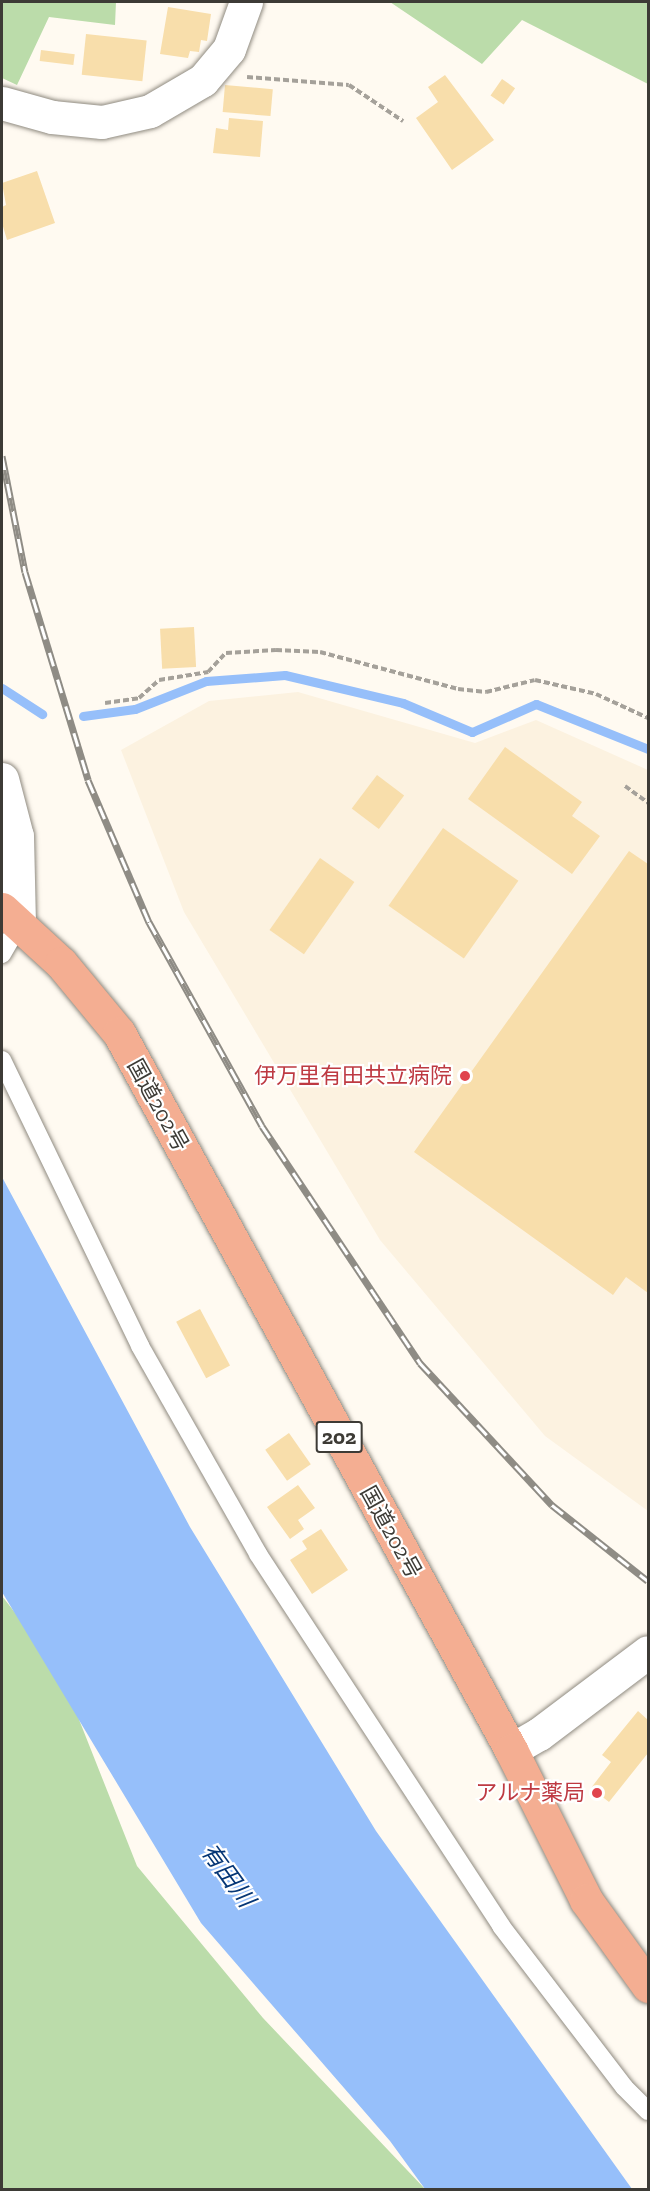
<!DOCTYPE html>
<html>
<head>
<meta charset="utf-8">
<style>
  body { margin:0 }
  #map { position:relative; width:650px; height:2191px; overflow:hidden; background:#fffaf1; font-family:"Zilla Slab","Noto Sans JP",serif }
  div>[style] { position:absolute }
  .built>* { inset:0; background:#fcf2e0 }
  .green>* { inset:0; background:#bbdcaa }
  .water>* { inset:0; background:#96bffa }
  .stream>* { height:9px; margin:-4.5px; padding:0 4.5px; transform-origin:4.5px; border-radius:4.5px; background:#96bffa }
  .building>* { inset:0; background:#f8deab; transform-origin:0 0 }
  .path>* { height:4px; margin-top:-2px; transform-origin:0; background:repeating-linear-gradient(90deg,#a5a19a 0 6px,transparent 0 9px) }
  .roads { filter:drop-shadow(0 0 2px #908b81) drop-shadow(0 0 2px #908b81) }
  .service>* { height:18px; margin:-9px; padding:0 9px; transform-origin:9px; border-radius:9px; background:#fff }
  .minor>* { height:33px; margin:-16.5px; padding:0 16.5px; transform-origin:16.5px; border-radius:16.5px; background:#fff }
  .tertiary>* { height:33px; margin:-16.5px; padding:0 16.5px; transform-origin:16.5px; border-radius:16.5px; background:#fff }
  .trunk>* { height:33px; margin:-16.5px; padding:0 16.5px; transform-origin:16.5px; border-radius:16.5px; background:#f4ae92 }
  .rail>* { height:7px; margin-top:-3.5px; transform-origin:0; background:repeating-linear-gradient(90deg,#fff 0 14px,#8f8c85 0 28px); box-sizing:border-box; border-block:2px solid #8f8c85 }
  .dots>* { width:16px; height:16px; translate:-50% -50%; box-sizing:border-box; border:3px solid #fff; border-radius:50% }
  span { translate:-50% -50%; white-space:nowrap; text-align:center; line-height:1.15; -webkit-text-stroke:4.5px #fff; paint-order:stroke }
  .shield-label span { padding:2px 4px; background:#fff; border:2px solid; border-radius:4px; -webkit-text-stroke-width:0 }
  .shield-label { font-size:21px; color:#3d3b36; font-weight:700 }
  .health-label { font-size:22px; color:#be3a42 }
  .right { translate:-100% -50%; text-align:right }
  .street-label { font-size:22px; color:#3d3b36 }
  .water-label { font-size:24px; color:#053676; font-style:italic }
  .frame { position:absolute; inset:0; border:3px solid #3d3b36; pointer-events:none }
</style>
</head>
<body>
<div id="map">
  <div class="built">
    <div style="clip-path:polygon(298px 692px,475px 743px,536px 720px,648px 770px,648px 1511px,545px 1436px,380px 1240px,184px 912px,121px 750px,209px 701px)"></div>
  </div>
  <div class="green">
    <div style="clip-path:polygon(2px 2px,116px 2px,115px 25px,49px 17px,17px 85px,2px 78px)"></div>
    <div style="clip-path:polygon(390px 2px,648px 2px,648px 84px,522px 20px,482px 64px)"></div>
    <div style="clip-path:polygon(2px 1596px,59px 1669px,137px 1866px,263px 2018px,425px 2189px,2px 2189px)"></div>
  </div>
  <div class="water">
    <div style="clip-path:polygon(2px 1177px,190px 1527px,376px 1831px,632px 2189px,425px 2189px,390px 2141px,201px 1923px,2px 1592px)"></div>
  </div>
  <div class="stream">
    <div style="left:2px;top:688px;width:48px;rotate:33deg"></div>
    <div style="left:83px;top:716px;width:52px;rotate:-7.7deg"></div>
    <div style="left:135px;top:709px;width:76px;rotate:-21.5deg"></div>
    <div style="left:206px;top:681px;width:79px;rotate:-4.3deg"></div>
    <div style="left:285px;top:675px;width:121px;rotate:13.3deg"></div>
    <div style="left:403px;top:703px;width:75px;rotate:22.8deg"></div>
    <div style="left:472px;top:732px;width:70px;rotate:-23.6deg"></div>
    <div style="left:536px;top:704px;width:121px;rotate:21.9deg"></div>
  </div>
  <div class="building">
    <div style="clip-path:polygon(168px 7px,211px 14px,207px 41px,201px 40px,199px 52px,190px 51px,188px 58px,160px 54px)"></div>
    <div style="left:86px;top:34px;width:61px;height:41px;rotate:6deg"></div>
    <div style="left:41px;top:50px;width:34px;height:11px;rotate:7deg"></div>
    <div style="clip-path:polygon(445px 75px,494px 140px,452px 170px,416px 118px,438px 102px,428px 87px)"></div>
    <div style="left:502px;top:79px;width:16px;height:20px;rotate:35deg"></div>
    <div style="left:225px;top:85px;width:48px;height:27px;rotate:5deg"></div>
    <div style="clip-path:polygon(229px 118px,263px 121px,260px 157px,213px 153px,216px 128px,228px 130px)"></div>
    <div style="clip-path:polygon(37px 171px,55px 223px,7px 240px,2px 223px,2px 207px,6px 205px,2px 183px)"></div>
    <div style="left:194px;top:627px;width:40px;height:34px;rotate:87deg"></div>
    <div style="clip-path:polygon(505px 747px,582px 802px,572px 816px,600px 836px,572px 874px,468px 799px)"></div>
    <div style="left:377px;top:775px;width:34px;height:42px;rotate:37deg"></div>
    <div style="left:443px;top:828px;width:92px;height:95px;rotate:35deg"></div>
    <div style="clip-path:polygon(629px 851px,648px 864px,648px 1293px,626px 1277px,613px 1295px,414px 1152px)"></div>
    <div style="left:320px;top:858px;width:42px;height:88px;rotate:35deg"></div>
    <div style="left:200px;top:1309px;width:64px;height:27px;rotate:62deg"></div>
    <div style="left:289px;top:1433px;width:38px;height:29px;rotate:55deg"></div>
    <div style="clip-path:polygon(298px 1485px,315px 1508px,298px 1520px,304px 1529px,290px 1539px,267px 1507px)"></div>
    <div style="clip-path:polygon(321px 1529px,348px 1570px,312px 1594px,290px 1560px,307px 1549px,302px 1541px)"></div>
    <div style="clip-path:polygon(638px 1711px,648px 1720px,648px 1753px,609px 1802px,591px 1788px,611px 1762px,602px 1755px)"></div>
  </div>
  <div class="path">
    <div style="left:247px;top:77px;width:102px;rotate:4.5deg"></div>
    <div style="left:349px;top:85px;width:65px;rotate:33.7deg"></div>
    <div style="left:105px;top:703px;width:34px;rotate:-8deg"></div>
    <div style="left:139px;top:698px;width:27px;rotate:-42deg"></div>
    <div style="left:159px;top:680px;width:50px;rotate:-9.3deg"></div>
    <div style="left:208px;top:672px;width:26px;rotate:-47deg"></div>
    <div style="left:226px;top:653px;width:50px;rotate:-3.4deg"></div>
    <div style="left:276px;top:650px;width:44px;rotate:2.6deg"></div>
    <div style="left:320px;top:652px;width:143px;rotate:15deg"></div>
    <div style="left:458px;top:689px;width:28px;rotate:6deg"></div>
    <div style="left:486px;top:692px;width:50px;rotate:-13.8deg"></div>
    <div style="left:535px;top:680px;width:63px;rotate:12.9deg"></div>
    <div style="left:596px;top:694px;width:57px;rotate:24.8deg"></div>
    <div style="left:625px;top:786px;width:29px;rotate:36deg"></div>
  </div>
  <div class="roads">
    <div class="service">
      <div style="left:2px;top:954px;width:34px;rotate:-60deg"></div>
      <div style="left:2px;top:1060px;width:318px;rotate:64.2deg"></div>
      <div style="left:140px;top:1346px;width:239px;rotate:60.4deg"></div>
      <div style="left:258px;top:1554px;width:444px;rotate:56.8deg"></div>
      <div style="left:501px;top:1926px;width:203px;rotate:52.6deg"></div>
      <div style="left:624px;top:2087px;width:34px;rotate:45deg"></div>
    </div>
    <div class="minor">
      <div style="left:2px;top:103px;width:52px;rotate:15.6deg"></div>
      <div style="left:52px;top:117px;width:50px;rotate:5.7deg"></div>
      <div style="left:102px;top:122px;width:49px;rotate:-12.9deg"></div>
      <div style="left:150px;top:111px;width:61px;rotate:-30.3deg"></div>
      <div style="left:203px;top:80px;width:40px;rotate:-50deg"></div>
      <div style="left:229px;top:49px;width:50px;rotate:-70.1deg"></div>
      <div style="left:2px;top:779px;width:59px;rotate:75.3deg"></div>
      <div style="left:17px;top:836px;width:88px;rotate:88.7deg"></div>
    </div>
    <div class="tertiary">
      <div style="left:511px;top:1750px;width:32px;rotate:-30deg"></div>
      <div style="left:539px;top:1734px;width:136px;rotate:-37deg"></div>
    </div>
    <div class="trunk">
      <div style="left:2px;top:909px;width:80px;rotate:42.5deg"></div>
      <div style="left:61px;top:963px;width:91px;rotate:50.4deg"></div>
      <div style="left:119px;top:1033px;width:817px;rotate:61.33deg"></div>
      <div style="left:511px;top:1750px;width:168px;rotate:63.4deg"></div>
      <div style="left:586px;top:1900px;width:106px;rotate:54.2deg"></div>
    </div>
  </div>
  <div class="rail">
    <div style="left:2px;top:456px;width:118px;rotate:78.8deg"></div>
    <div style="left:25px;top:572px;width:217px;rotate:73.1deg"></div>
    <div style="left:88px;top:780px;width:155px;rotate:66.8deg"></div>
    <div style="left:149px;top:922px;width:233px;rotate:61deg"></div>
    <div style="left:262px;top:1126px;width:285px;rotate:56.3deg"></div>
    <div style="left:420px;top:1363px;width:194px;rotate:47.1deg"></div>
    <div style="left:552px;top:1505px;width:122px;rotate:38.4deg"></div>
  </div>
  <div class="dots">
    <div style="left:465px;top:1076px;background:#e0444e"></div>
    <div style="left:597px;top:1793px;background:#e0444e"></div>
  </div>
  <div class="shield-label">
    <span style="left:339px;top:1437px">202</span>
  </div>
  <div class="health-label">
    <span class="right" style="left:452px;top:1076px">伊万里有田共立病院</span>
    <span class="right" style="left:585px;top:1793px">アルナ薬局</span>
  </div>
  <div class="street-label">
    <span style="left:158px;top:1105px;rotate:61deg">国道202号</span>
    <span style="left:391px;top:1532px;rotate:61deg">国道202号</span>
  </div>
  <div class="water-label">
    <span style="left:228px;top:1875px;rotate:54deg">有田川</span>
  </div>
  <div class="frame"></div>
</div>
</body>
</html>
